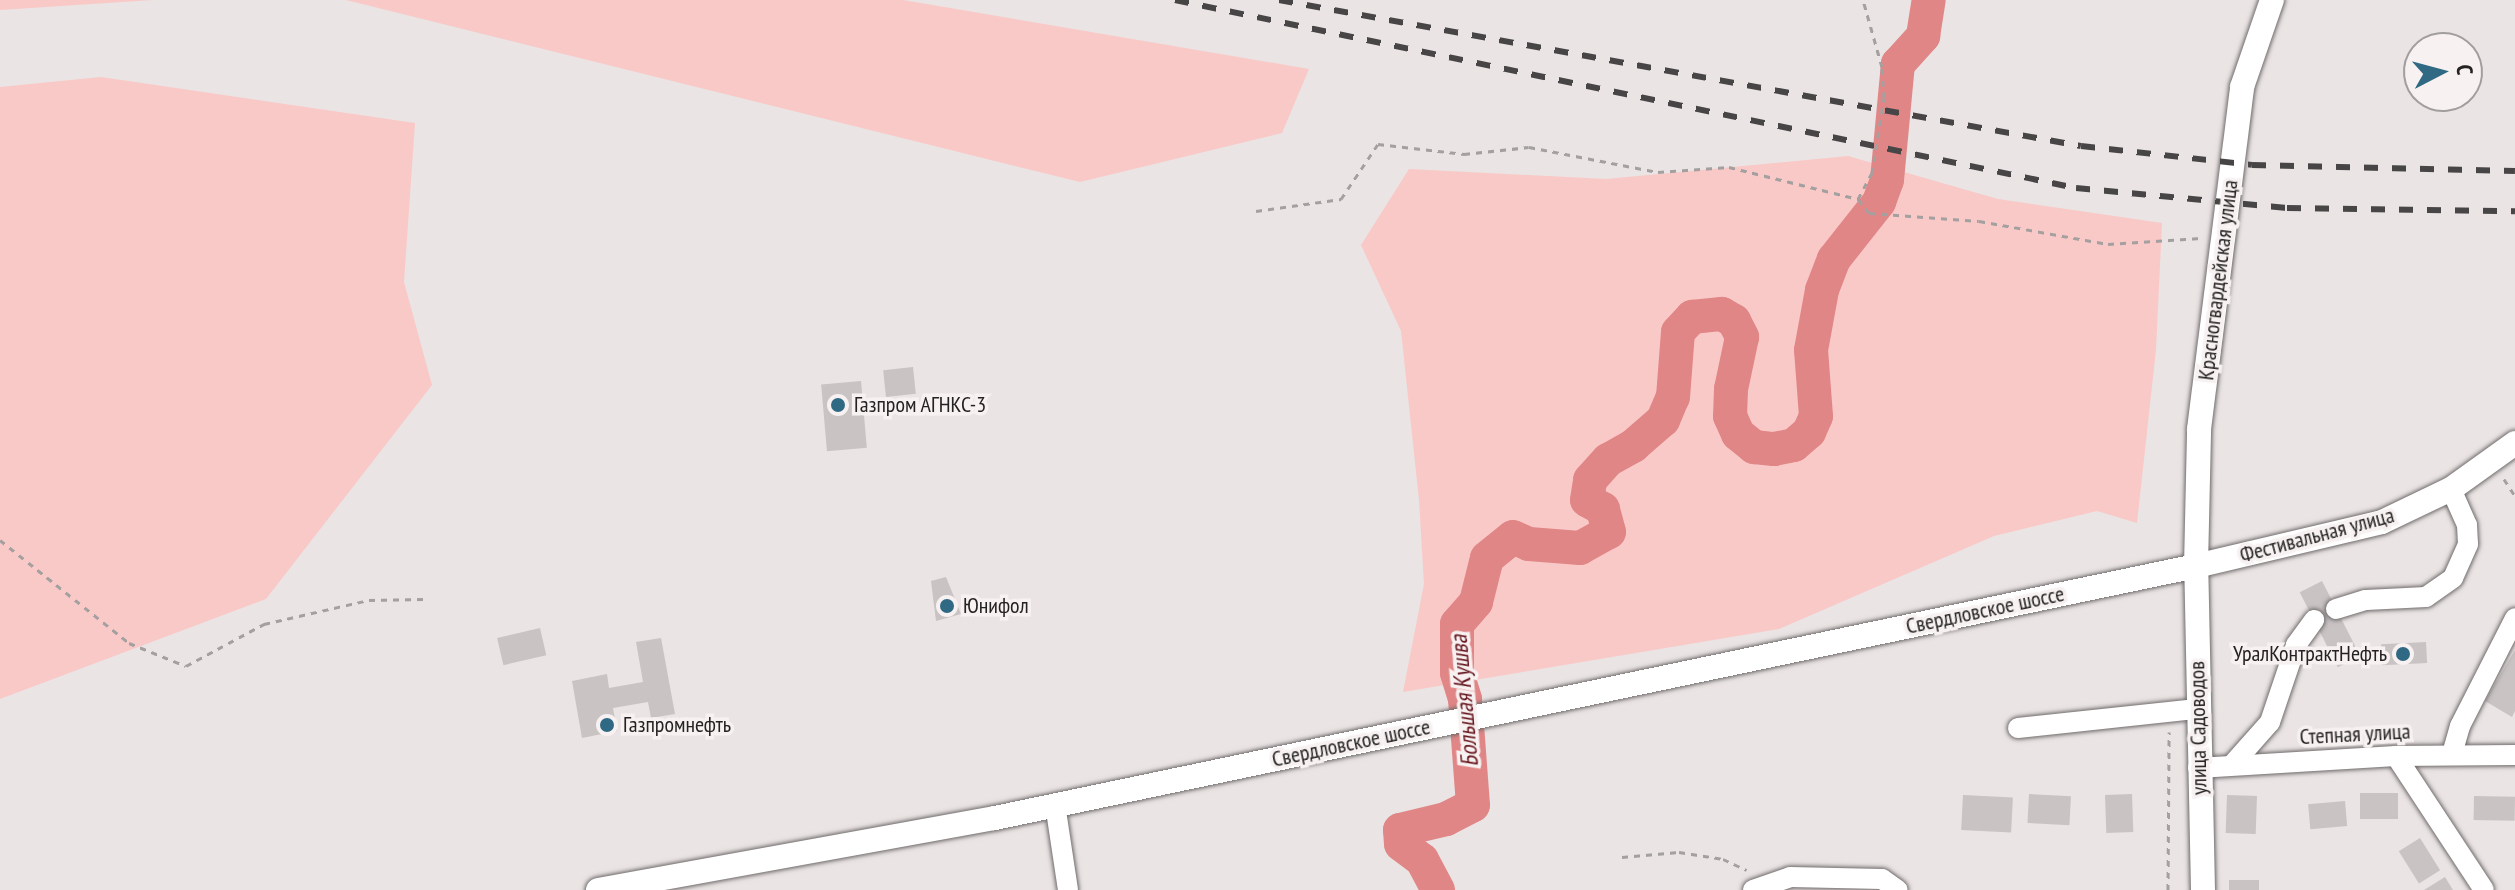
<!DOCTYPE html>
<html>
<head>
<meta charset="utf-8">
<style>
  body { margin:0 }
  #map { position:relative; width:2515px; height:890px; overflow:hidden; background:#eae4e4; font-family:"PT Sans Narrow",sans-serif }
  div>[style] { position:absolute }
  .green>* { inset:0; background:#f9c9c7 }
  .river>* { height:34px; margin:-17px; padding:0 17px; transform-origin:17px; border-radius:17px; background:#e18686 }
  .building>* { inset:0; background:#c9c3c3; transform-origin:0 0 }
  .path>* { height:3px; margin-top:-1.5px; transform-origin:0; background:repeating-linear-gradient(90deg,#a4a0a0 0 6px,transparent 0 12px) }
  .roads { filter:drop-shadow(0 0 2px #706b6b) drop-shadow(0 0 2px #706b6b) }
  .minor>* { height:20px; margin:-10px; padding:0 10px; transform-origin:10px; border-radius:10px; background:#fff }
  .major>* { height:24px; margin:-12px; padding:0 12px; transform-origin:12px; border-radius:12px; background:#fff }
  .rail>* { height:6px; margin-top:-3px; transform-origin:0; background:repeating-linear-gradient(90deg,#474545 0 14px,transparent 0 28px) }
  .dots>* { width:22px; height:22px; translate:-50% -50%; box-sizing:border-box; border:4px solid #f7f1f1; border-radius:50% }
  span { translate:-50% -50%; white-space:nowrap; text-align:center; line-height:1.15; -webkit-text-stroke:7px #f7f1f1; paint-order:stroke }
  .street-label { font-size:22px; color:#242222 }
  .poi-label { font-size:22px; color:#242222 }
  .left { translate:0 -50%; text-align:left }
  .right { translate:-100% -50%; text-align:right }
  .water-label { font-size:24px; color:#67161e; font-style:italic }
  .north { position:absolute; left:2403px; top:32px; width:80px; height:80px; box-sizing:border-box; background:#f7f1f1; border:2px solid #a39e9e; border-radius:50%; rotate:84deg; font-size:22px; font-weight:700; line-height:32px; text-align:center; color:#242222 }
  .north::after { content:''; display:block; margin:auto; width:28px; height:36px; background:#306983; clip-path:polygon(50% 0,100% 100%,50% 72%,0 100%) }
</style>
</head>
<body>
<div id="map">
  <div class="green">
    <div style="clip-path:polygon(0 0,153px 0,0 10px)"></div>
    <div style="clip-path:polygon(346px 0,903px 0,1309px 69px,1282px 133px,1080px 182px)"></div>
    <div style="clip-path:polygon(101px 77px,415px 123px,404px 282px,432px 385px,266px 599px,0 699px,0 87px)"></div>
    <div style="clip-path:polygon(1848px 156px,1998px 199px,2162px 223px,2156px 350px,2137px 523px,2097px 511px,1994px 536px,1779px 629px,1403px 692px,1424px 584px,1419px 500px,1401px 331px,1361px 245px,1409px 169px,1606px 179px)"></div>
  </div>
  <div class="river">
    <div style="left:1438px;top:890px;width:34px;rotate:-118deg"></div>
    <div style="left:1422px;top:860px;width:26px;rotate:-143deg"></div>
    <div style="left:1401px;top:844px;width:14px;rotate:-94deg"></div>
    <div style="left:1400px;top:830px;width:47px;rotate:-13.4deg"></div>
    <div style="left:1446px;top:819px;width:30px;rotate:-27deg"></div>
    <div style="left:1473px;top:805px;width:106px;rotate:-94.3deg"></div>
    <div style="left:1465px;top:699px;width:27px;rotate:-107deg"></div>
    <div style="left:1457px;top:673px;width:49px;rotate:-90deg"></div>
    <div style="left:1457px;top:624px;width:29px;rotate:-49deg"></div>
    <div style="left:1476px;top:602px;width:45px;rotate:-76deg"></div>
    <div style="left:1487px;top:558px;width:33px;rotate:-39deg"></div>
    <div style="left:1513px;top:537px;width:17px;rotate:24deg"></div>
    <div style="left:1529px;top:544px;width:51px;rotate:4.5deg"></div>
    <div style="left:1580px;top:548px;width:33px;rotate:-29deg"></div>
    <div style="left:1609px;top:532px;width:24px;rotate:-105deg"></div>
    <div style="left:1603px;top:509px;width:18px;rotate:-151deg"></div>
    <div style="left:1587px;top:500px;width:20px;rotate:-81deg"></div>
    <div style="left:1590px;top:480px;width:27px;rotate:-48deg"></div>
    <div style="left:1608px;top:460px;width:29px;rotate:-29deg"></div>
    <div style="left:1633px;top:446px;width:40px;rotate:-41deg"></div>
    <div style="left:1663px;top:420px;width:25px;rotate:-67deg"></div>
    <div style="left:1673px;top:397px;width:65px;rotate:-85.6deg"></div>
    <div style="left:1678px;top:332px;width:21px;rotate:-47deg"></div>
    <div style="left:1692px;top:317px;width:30px;rotate:-6deg"></div>
    <div style="left:1722px;top:314px;width:14px;rotate:30deg"></div>
    <div style="left:1734px;top:321px;width:18px;rotate:63deg"></div>
    <div style="left:1742px;top:337px;width:53px;rotate:101.9deg"></div>
    <div style="left:1731px;top:389px;width:27px;rotate:92deg"></div>
    <div style="left:1730px;top:416px;width:20px;rotate:66deg"></div>
    <div style="left:1738px;top:434px;width:21px;rotate:39deg"></div>
    <div style="left:1754px;top:447px;width:20px;rotate:6deg"></div>
    <div style="left:1774px;top:449px;width:20px;rotate:-11deg"></div>
    <div style="left:1794px;top:445px;width:20px;rotate:-41deg"></div>
    <div style="left:1809px;top:432px;width:17px;rotate:-66deg"></div>
    <div style="left:1816px;top:416px;width:66px;rotate:-94.3deg"></div>
    <div style="left:1811px;top:350px;width:61px;rotate:-79.6deg"></div>
    <div style="left:1822px;top:290px;width:33px;rotate:-69deg"></div>
    <div style="left:1834px;top:259px;width:73px;rotate:-51.7deg"></div>
    <div style="left:1879px;top:202px;width:23px;rotate:-70deg"></div>
    <div style="left:1887px;top:180px;width:117px;rotate:-84.6deg"></div>
    <div style="left:1898px;top:64px;width:38px;rotate:-48deg"></div>
    <div style="left:1923px;top:36px;width:36px;rotate:-81deg"></div>
  </div>
  <div class="building">
    <div style="left:913px;top:367px;width:27px;height:30px;rotate:84deg"></div>
    <div style="left:861px;top:381px;width:67px;height:40px;rotate:85deg"></div>
    <div style="clip-path:polygon(946px 577px,961px 614px,936px 621px,931px 581px)"></div>
    <div style="left:2322px;top:581px;width:84px;height:25px;rotate:63deg"></div>
    <div style="left:540px;top:628px;width:28px;height:44px;rotate:77deg"></div>
    <div style="clip-path:polygon(661px 638px,675px 714px,651px 718px,648px 702px,613px 708px,617px 731px,582px 738px,572px 681px,607px 674px,609px 688px,643px 682px,636px 642px)"></div>
    <div style="left:2426px;top:642px;width:21px;height:45px;rotate:87deg"></div>
    <div style="clip-path:polygon(2515px 650px,2515px 711px,2512px 717px,2485px 701px)"></div>
    <div style="left:2360px;top:793px;width:38px;height:26px"></div>
    <div style="left:2029px;top:794px;width:42px;height:29px;rotate:3deg"></div>
    <div style="left:2132px;top:794px;width:38px;height:27px;rotate:88deg"></div>
    <div style="left:1963px;top:795px;width:50px;height:35px;rotate:3deg"></div>
    <div style="left:2227px;top:795px;width:30px;height:38px;rotate:2deg"></div>
    <div style="left:2474px;top:796px;width:41px;height:24px;rotate:1deg"></div>
    <div style="left:2345px;top:801px;width:25px;height:37px;rotate:85deg"></div>
    <div style="left:2420px;top:838px;width:38px;height:25px;rotate:58deg"></div>
    <div style="clip-path:polygon(2445px 877px,2453px 890px,2424px 890px)"></div>
    <div style="left:2259px;top:880px;width:10px;height:30px;rotate:90deg"></div>
  </div>
  <div class="path">
    <div style="left:1858px;top:199px;width:18px;rotate:52deg"></div>
    <div style="left:1869px;top:213px;width:110px;rotate:4.2deg"></div>
    <div style="left:1979px;top:221px;width:131px;rotate:10.1deg"></div>
    <div style="left:2108px;top:244px;width:93px;rotate:-3.7deg"></div>
    <div style="left:1256px;top:211px;width:86px;rotate:-8deg"></div>
    <div style="left:1341px;top:199px;width:66px;rotate:-56.1deg"></div>
    <div style="left:1378px;top:144px;width:87px;rotate:6.6deg"></div>
    <div style="left:1464px;top:154px;width:65px;rotate:-6.1deg"></div>
    <div style="left:1529px;top:147px;width:131px;rotate:11deg"></div>
    <div style="left:1658px;top:172px;width:71px;rotate:-4deg"></div>
    <div style="left:1729px;top:167px;width:133px;rotate:13.9deg"></div>
    <div style="left:1858px;top:199px;width:30px;rotate:-62deg"></div>
    <div style="left:1872px;top:173px;width:76px;rotate:-80.9deg"></div>
    <div style="left:1884px;top:98px;width:31px;rotate:-94deg"></div>
    <div style="left:1882px;top:67px;width:70px;rotate:-105.8deg"></div>
    <div style="left:2504px;top:479px;width:20px;rotate:57deg"></div>
    <div style="left:0;top:540px;width:165px;rotate:38.6deg"></div>
    <div style="left:129px;top:643px;width:61px;rotate:22deg"></div>
    <div style="left:186px;top:666px;width:89px;rotate:-28.3deg"></div>
    <div style="left:264px;top:624px;width:108px;rotate:-12.9deg"></div>
    <div style="left:369px;top:600px;width:55px;rotate:-1deg"></div>
    <div style="left:1622px;top:857px;width:57px;rotate:-5deg"></div>
    <div style="left:1679px;top:852px;width:45px;rotate:9deg"></div>
    <div style="left:1723px;top:859px;width:26px;rotate:25deg"></div>
    <div style="left:2168px;top:890px;width:158px;rotate:-89.6deg"></div>
  </div>
  <div class="roads">
    <div class="minor">
      <div style="left:2336px;top:609px;width:31px;rotate:-17deg"></div>
      <div style="left:2366px;top:600px;width:60px;rotate:-2.9deg"></div>
      <div style="left:2426px;top:597px;width:33px;rotate:-35deg"></div>
      <div style="left:2453px;top:578px;width:37px;rotate:-66deg"></div>
      <div style="left:2468px;top:544px;width:19px;rotate:-93deg"></div>
      <div style="left:2467px;top:525px;width:39px;rotate:-114deg"></div>
      <div style="left:2018px;top:728px;width:180px;rotate:-6.1deg"></div>
      <div style="left:2452px;top:754px;width:29px;rotate:-74deg"></div>
      <div style="left:2460px;top:726px;width:121px;rotate:-63deg"></div>
      <div style="left:2396px;top:756px;width:160px;rotate:56.7deg"></div>
      <div style="left:2232px;top:765px;width:57px;rotate:-48.5deg"></div>
      <div style="left:2270px;top:722px;width:81px;rotate:-71.3deg"></div>
      <div style="left:2296px;top:645px;width:31px;rotate:-54deg"></div>
      <div style="left:2198px;top:768px;width:198px;rotate:-3.5deg"></div>
      <div style="left:2396px;top:756px;width:119px;rotate:-0.5deg"></div>
      <div style="left:1055px;top:804px;width:87px;rotate:81.4deg"></div>
      <div style="left:1753px;top:890px;width:39px;rotate:-19deg"></div>
      <div style="left:1790px;top:877px;width:92px;rotate:1.2deg"></div>
      <div style="left:1882px;top:879px;width:19px;rotate:35deg"></div>
    </div>
    <div class="major">
      <div style="left:598px;top:890px;width:403px;rotate:-10.3deg"></div>
      <div style="left:995px;top:818px;width:1227px;rotate:-11.85deg"></div>
      <div style="left:2196px;top:566px;width:191px;rotate:-13.3deg"></div>
      <div style="left:2382px;top:522px;width:76px;rotate:-25.6deg"></div>
      <div style="left:2451px;top:489px;width:79px;rotate:-35.7deg"></div>
      <div style="left:2203px;top:890px;width:324px;rotate:-91.2deg"></div>
      <div style="left:2196px;top:566px;width:137px;rotate:-88.7deg"></div>
      <div style="left:2199px;top:429px;width:345px;rotate:-82.8deg"></div>
      <div style="left:2242px;top:87px;width:92px;rotate:-71deg"></div>
    </div>
  </div>
  <div class="rail">
    <div style="left:1175px;top:0;width:920px;rotate:11.79deg"></div>
    <div style="left:2076px;top:188px;width:212px;rotate:5.4deg"></div>
    <div style="left:2287px;top:208px;width:228px;rotate:0.8deg"></div>
    <div style="left:1279px;top:0;width:815px;rotate:10.32deg"></div>
    <div style="left:2081px;top:146px;width:172px;rotate:6.3deg"></div>
    <div style="left:2252px;top:165px;width:263px;rotate:1.3deg"></div>
  </div>
  <div class="dots">
    <div style="left:838px;top:405px;background:#306983"></div>
    <div style="left:947px;top:606px;background:#306983"></div>
    <div style="left:2403px;top:654px;background:#306983"></div>
    <div style="left:607px;top:725px;background:#306983"></div>
  </div>
  <div class="street-label">
    <span style="left:2218px;top:280px;rotate:-83deg">Красногвардейская улица</span>
    <span style="left:2317px;top:535px;rotate:-15deg">Фестивальная улица</span>
    <span style="left:1985px;top:610px;rotate:-12deg">Свердловское шоссе</span>
    <span style="left:2198px;top:728px;rotate:-91deg">улица Садоводов</span>
    <span style="left:2355px;top:734px;rotate:-3deg">Степная улица</span>
    <span style="left:1351px;top:743px;rotate:-12deg">Свердловское шоссе</span>
  </div>
  <div class="poi-label">
    <span class="left" style="left:854px;top:405px">Газпром АГНКС-3</span>
    <span class="left" style="left:963px;top:606px">Юнифол</span>
    <span class="right" style="left:2387px;top:654px">УралКонтрактНефть</span>
    <span class="left" style="left:623px;top:725px">Газпромнефть</span>
  </div>
  <div class="water-label">
    <span style="left:1464px;top:701px;rotate:-95deg">Большая Кушва</span>
  </div>
  <div class="north">С</div>
</div>
</body>
</html>
